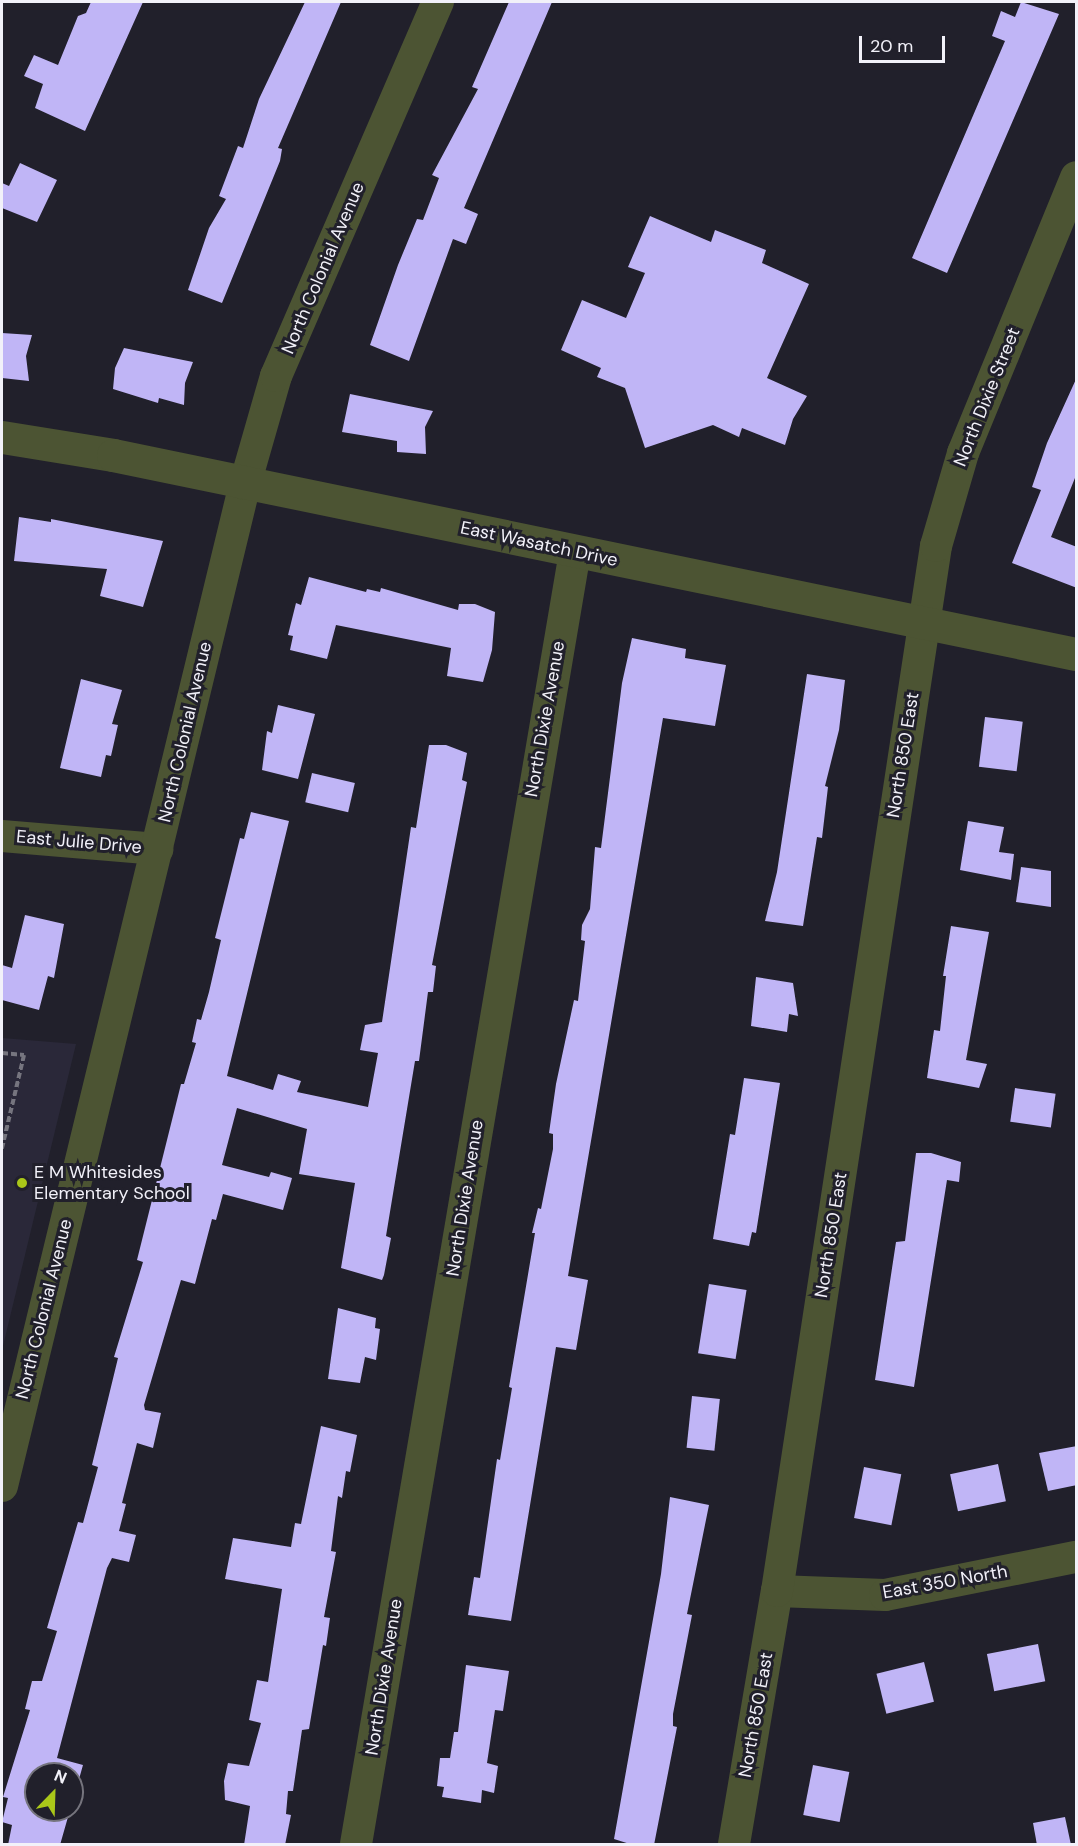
<!DOCTYPE html>
<html>
<head>
<meta charset="utf-8">
<style>
  body { margin:0 }
  #map { position:relative; width:1078px; height:1846px; overflow:hidden; background:#21202b; font-family:"DM Sans",sans-serif }
  div>[style] { position:absolute }
  .built>* { inset:0; background:#2a2839 }
  .building>* { inset:0; background:#c0b5f6; transform-origin:0 0 }
  .path>* { height:4px; margin-top:-2px; transform-origin:0; background:repeating-linear-gradient(90deg,#76757f 0 6px,transparent 0 9px) }
  .minor>* { height:32px; margin:-16px; padding:0 16px; transform-origin:16px; border-radius:16px; background:#4c5433 }
  .tertiary>* { height:33px; margin:-16.5px; padding:0 16.5px; transform-origin:16.5px; border-radius:16.5px; background:#4c5433 }
  .dots>* { width:16px; height:16px; translate:-50% -50%; box-sizing:border-box; border:3px solid #21202b; border-radius:50% }
  span { translate:-50% -50%; white-space:nowrap; text-align:center; line-height:1.15; -webkit-text-stroke:6px #21202b; paint-order:stroke }
  .street-label { font-size:18px; color:#f2f1f9 }
  .poi-label { font-size:18px; color:#f2f1f9 }
  .left { translate:0 -50%; text-align:left }
  .frame { position:absolute; inset:0; border:3px solid #f2f1f9; pointer-events:none }
  .north { position:absolute; left:24px; top:1762px; width:60px; height:60px; box-sizing:border-box; background:#21202b; border:2px solid #75747d; border-radius:50%; rotate:23deg; font-size:16px; font-weight:700; line-height:24px; text-align:center; color:#f2f1f9 }
  .north::after { content:''; display:block; margin:auto; width:21px; height:27px; background:#aac719; clip-path:polygon(50% 0,100% 100%,50% 72%,0 100%) }
  .scale { position:absolute; left:859px; top:36px; width:86px; height:27px; box-sizing:border-box; border:3px solid #f2f1f9; border-top:0; padding-left:8px; font-size:18px; line-height:21px; white-space:nowrap; color:#f2f1f9; -webkit-text-stroke:4px #21202b; paint-order:stroke }
</style>
</head>
<body>
<div id="map">
  <div class="built">
    <div style="clip-path:polygon(2px 1038px,76px 1044px,2px 1350px)"></div>
  </div>
  <div class="building">
    <div style="clip-path:polygon(91px 2px,143px 2px,85px 131px,35px 108px,43px 84px,24px 76px,34px 55px,58px 65px,78px 16px,86px 13px)"></div>
    <div style="clip-path:polygon(305px 2px,341px 2px,278px 148px,282px 149px,280px 161px,222px 303px,188px 290px,209px 228px,226px 199px,219px 196px,238px 146px,243px 148px,259px 99px)"></div>
    <div style="clip-path:polygon(509px 2px,552px 2px,464px 208px,478px 214px,466px 244px,453px 239px,409px 361px,370px 345px,398px 265px,417px 219px,423px 220px,439px 178px,432px 175px,478px 89px,472px 87px)"></div>
    <div style="clip-path:polygon(1021px 2px,1059px 14px,947px 273px,912px 258px,1005px 41px,992px 36px,1001px 11px,1015px 17px)"></div>
    <div style="clip-path:polygon(20px 163px,57px 180px,37px 222px,2px 208px,2px 183px,9px 186px)"></div>
    <div style="clip-path:polygon(650px 216px,711px 242px,715px 230px,766px 250px,762px 263px,809px 284px,767px 378px,807px 396px,793px 419px,785px 445px,742px 428px,739px 437px,713px 425px,645px 448px,625px 388px,597px 377px,601px 368px,561px 350px,582px 300px,626px 318px,645px 273px,628px 267px)"></div>
    <div style="clip-path:polygon(2px 333px,32px 335px,26px 356px,29px 381px,2px 378px)"></div>
    <div style="clip-path:polygon(124px 348px,193px 362px,185px 383px,184px 405px,159px 398px,158px 403px,113px 389px,115px 368px)"></div>
    <div style="clip-path:polygon(1077px 377px,1077px 473px,1051px 537px,1077px 547px,1077px 588px,1012px 563px,1041px 490px,1032px 487px,1047px 443px)"></div>
    <div style="clip-path:polygon(350px 394px,433px 411px,425px 427px,426px 454px,397px 452px,397px 441px,342px 432px)"></div>
    <div style="clip-path:polygon(19px 517px,51px 522px,51px 519px,163px 541px,143px 607px,100px 596px,107px 569px,14px 561px)"></div>
    <div style="clip-path:polygon(309px 577px,366px 592px,367px 589px,380px 592px,381px 588px,458px 610px,459px 604px,475px 604px,495px 612px,492px 650px,483px 682px,447px 676px,451px 648px,336px 625px,327px 659px,290px 650px,293px 636px,288px 635px,296px 603px,301px 605px)"></div>
    <div style="clip-path:polygon(632px 638px,686px 649px,685px 658px,726px 665px,715px 726px,663px 718px,568px 1276px,588px 1280px,576px 1350px,556px 1347px,511px 1621px,468px 1615px,474px 1577px,480px 1578px,497px 1459px,500px 1460px,512px 1388px,509px 1387px,535px 1233px,532px 1233px,538px 1208px,541px 1209px,553px 1149px,553px 1134px,549px 1133px,556px 1084px,574px 1000px,578px 1001px,585px 941px,581px 940px,582px 925px,590px 909px,595px 847px,601px 848px,622px 683px)"></div>
    <div style="clip-path:polygon(807px 674px,845px 680px,839px 730px,825px 786px,828px 787px,822px 838px,817px 837px,803px 926px,765px 921px,777px 872px)"></div>
    <div style="clip-path:polygon(81px 679px,122px 690px,112px 724px,118px 725px,111px 756px,106px 755px,101px 777px,60px 768px)"></div>
    <div style="clip-path:polygon(278px 705px,315px 714px,298px 779px,262px 770px,267px 731px,272px 733px)"></div>
    <div style="left:985px;top:717px;width:38px;height:50px;rotate:7deg"></div>
    <div style="clip-path:polygon(429px 745px,446px 745px,467px 753px,462px 780px,467px 782px,432px 965px,436px 966px,433px 992px,428px 992px,419px 1061px,415px 1061px,386px 1236px,391px 1238px,384px 1275px,382px 1280px,341px 1268px,355px 1183px,299px 1174px,307px 1129px,237px 1108px,222px 1165px,269px 1177px,271px 1172px,292px 1178px,283px 1210px,223px 1194px,216px 1220px,212px 1219px,195px 1284px,181px 1280px,144px 1405px,145px 1410px,161px 1413px,153px 1448px,137px 1443px,122px 1503px,126px 1504px,119px 1531px,136px 1535px,129px 1562px,112px 1558px,107px 1568px,57px 1758px,83px 1765px,72px 1804px,72px 1774px,36px 1774px,36px 1810px,70px 1810px,60px 1845px,8px 1845px,12px 1825px,2px 1822px,8px 1798px,3px 1797px,30px 1710px,25px 1709px,32px 1681px,42px 1681px,57px 1631px,47px 1628px,78px 1522px,83px 1523px,98px 1467px,92px 1465px,118px 1358px,114px 1357px,143px 1262px,137px 1260px,181px 1084px,184px 1084px,196px 1043px,192px 1042px,197px 1019px,201px 1020px,209px 992px,221px 940px,215px 938px,240px 838px,244px 839px,251px 812px,289px 821px,227px 1076px,273px 1090px,278px 1074px,301px 1081px,297px 1092px,368px 1107px,378px 1053px,360px 1050px,365px 1025px,382px 1022px,411px 827px,416px 828px)"></div>
    <div style="left:312px;top:773px;width:44px;height:30px;rotate:13deg"></div>
    <div style="clip-path:polygon(968px 821px,1004px 827px,999px 852px,1014px 854px,1011px 880px,960px 870px)"></div>
    <div style="clip-path:polygon(1021px 867px,1051px 871px,1051px 907px,1016px 902px)"></div>
    <div style="clip-path:polygon(25px 915px,64px 924px,54px 978px,48px 976px,39px 1010px,2px 1000px,2px 965px,12px 968px)"></div>
    <div style="clip-path:polygon(951px 926px,989px 932px,966px 1060px,987px 1064px,979px 1088px,927px 1078px,934px 1030px,940px 1031px,946px 976px,943px 976px)"></div>
    <div style="clip-path:polygon(756px 977px,793px 983px,798px 1016px,789px 1014px,787px 1032px,751px 1026px)"></div>
    <div style="clip-path:polygon(744px 1078px,780px 1083px,756px 1233px,752px 1232px,749px 1246px,713px 1239px,730px 1134px,735px 1135px)"></div>
    <div style="left:1015px;top:1088px;width:41px;height:34px;rotate:8deg"></div>
    <div style="clip-path:polygon(916px 1153px,931px 1153px,961px 1162px,959px 1182px,947px 1180px,914px 1387px,875px 1380px,896px 1242px,905px 1241px)"></div>
    <div style="left:709px;top:1284px;width:38px;height:70px;rotate:9deg"></div>
    <div style="clip-path:polygon(338px 1308px,376px 1318px,375px 1328px,380px 1329px,376px 1360px,365px 1357px,360px 1383px,328px 1379px)"></div>
    <div style="left:692px;top:1396px;width:28px;height:52px;rotate:6deg"></div>
    <div style="clip-path:polygon(321px 1426px,357px 1435px,350px 1472px,346px 1471px,342px 1498px,338px 1496px,331px 1551px,336px 1552px,324px 1617px,330px 1618px,326px 1646px,323px 1645px,309px 1729px,302px 1730px,293px 1791px,288px 1791px,286px 1814px,291px 1815px,285px 1845px,244px 1845px,250px 1806px,225px 1800px,224px 1781px,228px 1763px,249px 1766px,261px 1723px,249px 1720px,257px 1680px,268px 1682px,282px 1589px,225px 1579px,233px 1538px,291px 1547px,295px 1523px,301px 1524px)"></div>
    <div style="clip-path:polygon(1077px 1446px,1077px 1485px,1048px 1491px,1039px 1453px)"></div>
    <div style="left:998px;top:1464px;width:38px;height:49px;rotate:78deg"></div>
    <div style="left:864px;top:1467px;width:38px;height:52px;rotate:11deg"></div>
    <div style="clip-path:polygon(670px 1497px,709px 1505px,687px 1614px,692px 1615px,673px 1714px,673px 1726px,677px 1727px,654px 1845px,633px 1845px,614px 1839px,661px 1574px)"></div>
    <div style="left:1038px;top:1644px;width:38px;height:52px;rotate:79deg"></div>
    <div style="left:924px;top:1662px;width:41px;height:49px;rotate:76deg"></div>
    <div style="clip-path:polygon(466px 1665px,509px 1671px,503px 1711px,495px 1710px,487px 1763px,498px 1766px,494px 1793px,482px 1790px,481px 1803px,442px 1797px,444px 1787px,437px 1786px,440px 1758px,450px 1758px,454px 1732px,458px 1732px)"></div>
    <div style="left:813px;top:1765px;width:37px;height:51px;rotate:11deg"></div>
    <div style="clip-path:polygon(1065px 1817px,1071px 1845px,1037px 1845px,1033px 1823px)"></div>
  </div>
  <div class="path">
    <div style="left:2px;top:1053px;width:22px;rotate:5deg"></div>
    <div style="left:24px;top:1055px;width:96px;rotate:103.3deg"></div>
  </div>
  <div class="minor">
    <div style="left:2px;top:836px;width:156px;rotate:4.8deg"></div>
    <div style="left:2px;top:1486px;width:1031px;rotate:-76.37deg"></div>
    <div style="left:245px;top:484px;width:112px;rotate:-74deg"></div>
    <div style="left:276px;top:376px;width:408px;rotate:-66.6deg"></div>
    <div style="left:777px;top:1591px;width:108px;rotate:2.1deg"></div>
    <div style="left:885px;top:1595px;width:195px;rotate:-11.3deg"></div>
    <div style="left:356px;top:1844px;width:1310px;rotate:-80.38deg"></div>
    <div style="left:734px;top:1844px;width:257px;rotate:-80.4deg"></div>
    <div style="left:777px;top:1591px;width:1057px;rotate:-81.35deg"></div>
    <div style="left:936px;top:546px;width:97px;rotate:-73.8deg"></div>
    <div style="left:963px;top:453px;width:298px;rotate:-67.7deg"></div>
  </div>
  <div class="tertiary">
    <div style="left:2px;top:437px;width:112px;rotate:9.2deg"></div>
    <div style="left:113px;top:455px;width:983px;rotate:11.68deg"></div>
  </div>
  <div class="dots">
    <div style="left:22px;top:1183px;background:#aac719"></div>
  </div>
  <div class="street-label">
    <span style="left:323px;top:268px;rotate:-67deg">North Colonial Avenue</span>
    <span style="left:987px;top:397px;rotate:-68deg">North Dixie Street</span>
    <span style="left:539px;top:544px;rotate:12deg">East Wasatch Drive</span>
    <span style="left:545px;top:719px;rotate:-80deg">North Dixie Avenue</span>
    <span style="left:185px;top:732px;rotate:-77deg">North Colonial Avenue</span>
    <span style="left:903px;top:755px;rotate:-81deg">North 850 East</span>
    <span style="left:79px;top:842px;rotate:5deg">East Julie Drive</span>
    <span style="left:465px;top:1198px;rotate:-81deg">North Dixie Avenue</span>
    <span style="left:831px;top:1235px;rotate:-81deg">North 850 East</span>
    <span style="left:44px;top:1309px;rotate:-76deg">North Colonial Avenue</span>
    <span style="left:945px;top:1582px;rotate:-10deg">East 350 North</span>
    <span style="left:384px;top:1677px;rotate:-81deg">North Dixie Avenue</span>
    <span style="left:756px;top:1715px;rotate:-80deg">North 850 East</span>
  </div>
  <div class="poi-label">
    <span class="left" style="left:34px;top:1183px">E M Whitesides<br>Elementary School</span>
  </div>
  <div class="frame"></div>
  <div class="north">N</div>
  <div class="scale">20 m</div>
</div>
</body>
</html>
